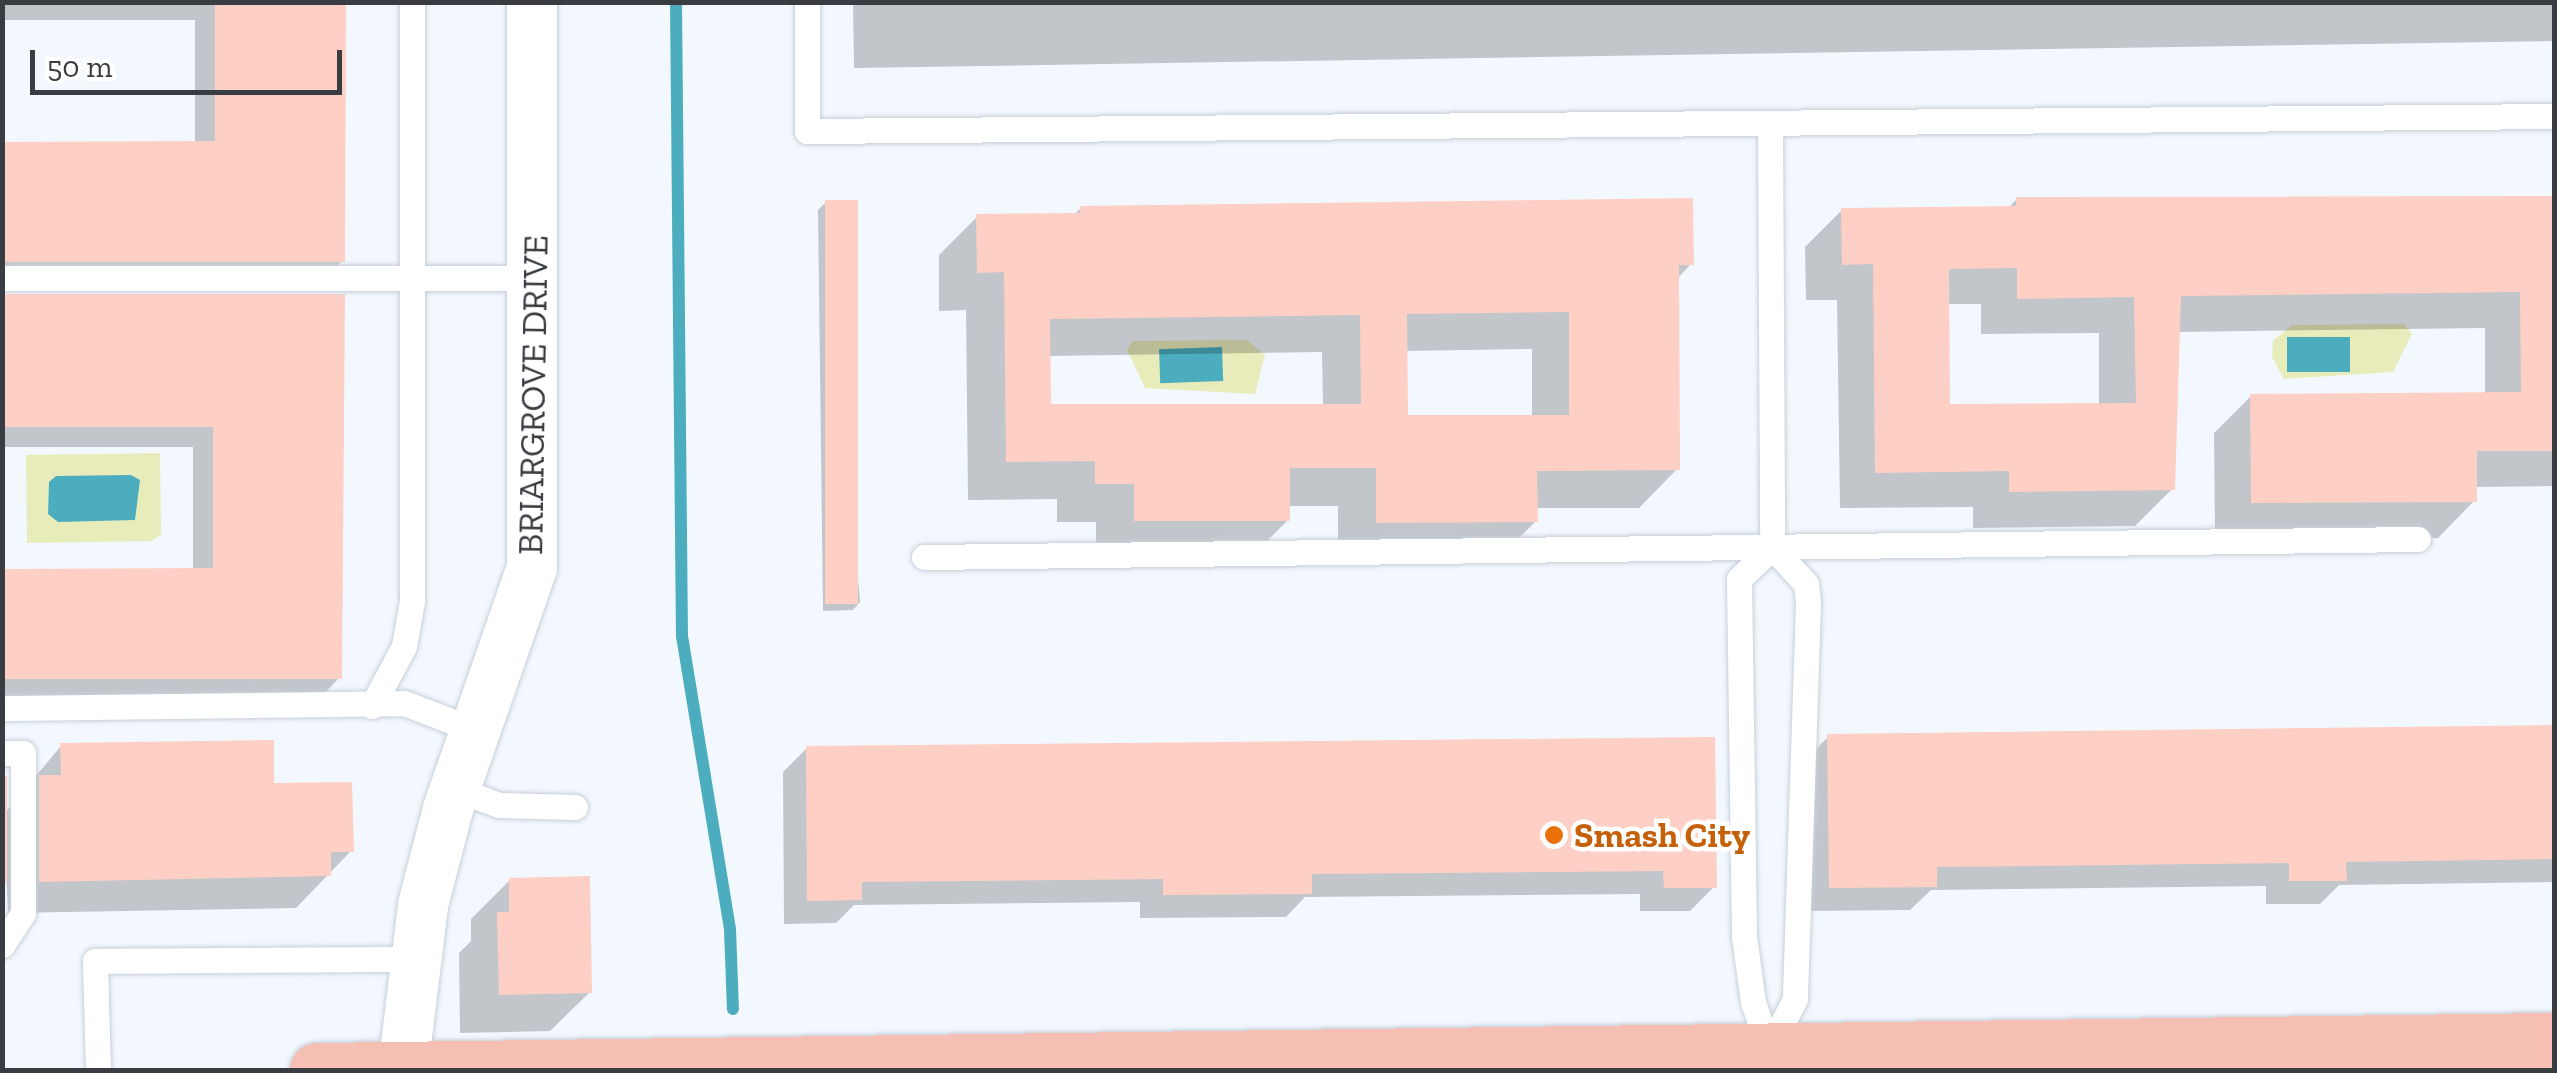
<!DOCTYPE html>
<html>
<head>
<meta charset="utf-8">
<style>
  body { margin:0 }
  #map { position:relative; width:2557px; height:1073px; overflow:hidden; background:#f3f8fe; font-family:"Zilla Slab",serif }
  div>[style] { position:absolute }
  .green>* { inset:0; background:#e8ecbb }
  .water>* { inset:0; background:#4cadbe; transform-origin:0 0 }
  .shadow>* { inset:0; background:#0003 }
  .stream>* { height:12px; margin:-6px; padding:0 6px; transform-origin:6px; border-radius:6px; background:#4cadbe }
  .building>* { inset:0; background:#fecfc4; transform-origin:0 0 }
  .roads { filter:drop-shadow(0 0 2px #c8cfd9) drop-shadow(0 0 2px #c8cfd9) }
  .service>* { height:25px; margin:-12.5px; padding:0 12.5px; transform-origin:12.5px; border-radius:12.5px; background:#fff }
  .minor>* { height:50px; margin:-25px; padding:0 25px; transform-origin:25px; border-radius:25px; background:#fff }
  .primary>* { height:55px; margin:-27.5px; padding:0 27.5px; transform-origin:27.5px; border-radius:27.5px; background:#f6bfb3 }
  .dots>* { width:28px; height:28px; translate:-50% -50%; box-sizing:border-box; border:5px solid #fff; border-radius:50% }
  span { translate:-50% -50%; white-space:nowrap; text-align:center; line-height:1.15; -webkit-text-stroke:9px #fff; paint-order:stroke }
  .street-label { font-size:35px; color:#393c40 }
  .food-label { font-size:35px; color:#c56008; font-weight:700 }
  .left { translate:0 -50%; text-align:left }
  .frame { position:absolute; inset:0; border:5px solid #393c40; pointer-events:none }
  .scale { position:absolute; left:30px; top:50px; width:312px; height:45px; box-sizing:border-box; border:5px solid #393c40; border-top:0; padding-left:12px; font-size:30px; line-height:35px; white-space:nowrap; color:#393c40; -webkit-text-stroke:8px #fff; paint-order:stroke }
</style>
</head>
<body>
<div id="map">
  <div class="green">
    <div style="clip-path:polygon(2404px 324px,2412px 334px,2393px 372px,2284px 379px,2272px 357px,2273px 341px,2292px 325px)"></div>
    <div style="clip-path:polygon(1247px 340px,1265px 355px,1255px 394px,1145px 388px,1127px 350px,1133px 341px)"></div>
    <div style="clip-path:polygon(160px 453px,161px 534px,152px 541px,27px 543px,26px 455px)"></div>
  </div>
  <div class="water">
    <div style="left:2350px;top:337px;width:35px;height:63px;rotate:90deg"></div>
    <div style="left:1222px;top:347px;width:34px;height:63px;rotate:88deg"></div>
    <div style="clip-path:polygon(131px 475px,140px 480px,135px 520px,58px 522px,48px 514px,49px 482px,56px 476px)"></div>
  </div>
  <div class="shadow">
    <div style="clip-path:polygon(2px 2px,340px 2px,342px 261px,322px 281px,2px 281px,2px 144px,195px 143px,195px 20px,2px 20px)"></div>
    <div style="clip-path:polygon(853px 2px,2554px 2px,2554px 41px,854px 68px)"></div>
    <div style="clip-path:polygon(evenodd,2554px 198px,2554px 486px,2474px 487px,2474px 501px,2438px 538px,2215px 539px,2214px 433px,2251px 396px,2485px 395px,2485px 328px,2177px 332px,2172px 489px,2135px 526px,1973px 528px,1973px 507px,1840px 508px,1837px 300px,1806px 300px,1805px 247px,1842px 210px,2007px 209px,2017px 199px,2554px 198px,1947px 304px,1981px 304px,1981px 334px,2099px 333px,2099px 405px,1948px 407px,1947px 304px)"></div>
    <div style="clip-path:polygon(826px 202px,860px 602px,853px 610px,823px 611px,818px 210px)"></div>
    <div style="clip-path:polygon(evenodd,1081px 208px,1691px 264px,1677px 279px,1677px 469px,1639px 508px,1535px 508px,1536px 521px,1497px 560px,1338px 561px,1338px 506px,1288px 506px,1288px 520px,1249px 559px,1096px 559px,1096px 522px,1057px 522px,1057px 499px,968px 500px,966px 310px,939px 311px,939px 255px,977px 217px,1074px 215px,1081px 208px,1532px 349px,1532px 417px,1406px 417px,1405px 351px,1532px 349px,1081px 208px,1322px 352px,1323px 406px,1048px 406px,1048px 356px,1322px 352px)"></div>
    <div style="clip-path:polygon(2px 297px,342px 297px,339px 678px,319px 699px,2px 698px,2px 571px,193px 571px,193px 447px,2px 447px)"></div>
    <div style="clip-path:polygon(2554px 727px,2554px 882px,2339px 885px,2320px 904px,2266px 904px,2266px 886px,1931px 890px,1910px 910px,1806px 911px,1804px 761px,1828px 737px)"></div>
    <div style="clip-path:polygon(1713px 739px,1714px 887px,1690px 911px,1640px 911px,1640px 894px,1305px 897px,1286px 917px,1140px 918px,1140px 902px,854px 905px,836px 923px,784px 924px,783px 772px,807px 748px)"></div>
    <div style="clip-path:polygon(61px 746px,351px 851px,296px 908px,8px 913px,2px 778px,4px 814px)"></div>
    <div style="clip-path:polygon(510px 880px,590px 992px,550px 1031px,460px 1033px,459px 953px,471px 941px,471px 919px)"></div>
  </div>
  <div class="stream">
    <div style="left:676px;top:2px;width:634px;rotate:89.46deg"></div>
    <div style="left:682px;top:636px;width:297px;rotate:80.7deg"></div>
    <div style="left:730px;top:929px;width:80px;rotate:87.9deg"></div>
  </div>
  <div class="building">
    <div style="clip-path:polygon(215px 2px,346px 2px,345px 262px,2px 262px,2px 142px,215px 141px)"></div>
    <div style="clip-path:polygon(evenodd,2554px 196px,2554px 451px,2477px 451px,2477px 502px,2251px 503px,2250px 394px,2521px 392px,2520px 292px,2181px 296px,2175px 490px,2009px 492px,2009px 471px,1875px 473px,1873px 264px,1842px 265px,1841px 208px,2016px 206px,2016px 197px,2554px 196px,2017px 268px,2017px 299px,2134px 297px,2136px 403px,1950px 404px,1949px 269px,2017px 268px)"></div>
    <div style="clip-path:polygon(evenodd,1693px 198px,1694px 265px,1679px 265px,1680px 470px,1537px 471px,1538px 522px,1376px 523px,1376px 468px,1290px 468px,1290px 521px,1134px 521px,1134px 484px,1095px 484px,1095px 461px,1006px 462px,1004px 272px,977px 273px,976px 214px,1080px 213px,1080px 206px,1693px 198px,1569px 312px,1569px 415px,1408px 415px,1407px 314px,1569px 312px,1693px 198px,1360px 315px,1361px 404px,1051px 404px,1050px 319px,1360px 315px)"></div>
    <div style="left:825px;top:200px;width:33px;height:404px"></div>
    <div style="clip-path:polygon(2px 294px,345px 294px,342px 679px,2px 679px,2px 569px,213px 568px,213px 427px,2px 427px)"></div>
    <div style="clip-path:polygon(2554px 725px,2554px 859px,2346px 862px,2347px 881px,2289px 881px,2289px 863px,1937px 867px,1937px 887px,1829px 888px,1827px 734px)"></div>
    <div style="clip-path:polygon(1715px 737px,1717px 888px,1664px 888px,1663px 871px,1312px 874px,1312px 894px,1163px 895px,1163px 879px,862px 882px,862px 900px,807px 901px,806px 746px)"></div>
    <div style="clip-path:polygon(274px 740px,274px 783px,352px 782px,354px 852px,331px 852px,331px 876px,39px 882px,39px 775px,61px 775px,60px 743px)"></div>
    <div style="left:2px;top:776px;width:5px;height:106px"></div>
    <div style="clip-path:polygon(590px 876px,592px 993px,499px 995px,497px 912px,509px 912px,509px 878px)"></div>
  </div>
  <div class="roads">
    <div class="service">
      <div style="left:807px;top:2px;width:129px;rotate:90deg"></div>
      <div style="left:807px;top:131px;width:1747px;rotate:-0.49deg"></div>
      <div style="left:1770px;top:124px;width:423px;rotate:89.7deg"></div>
      <div style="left:1772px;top:547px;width:50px;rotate:47.4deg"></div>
      <div style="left:1806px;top:584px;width:19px;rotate:84deg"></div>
      <div style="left:1808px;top:603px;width:396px;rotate:91.9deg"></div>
      <div style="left:1795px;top:999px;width:56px;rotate:117.5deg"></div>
      <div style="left:1769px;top:1049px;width:50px;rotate:-108.8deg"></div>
      <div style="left:1753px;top:1002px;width:67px;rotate:-97.8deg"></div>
      <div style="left:1744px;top:936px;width:357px;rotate:-90.8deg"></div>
      <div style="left:1739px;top:579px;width:46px;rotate:-44.1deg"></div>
      <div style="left:2px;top:278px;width:534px"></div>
      <div style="left:924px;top:557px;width:1494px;rotate:-0.69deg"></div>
      <div style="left:372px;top:706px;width:68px;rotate:-61.9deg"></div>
      <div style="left:404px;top:646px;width:46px;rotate:-79.9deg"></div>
      <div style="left:412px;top:601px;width:599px;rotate:-90deg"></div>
      <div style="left:2px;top:708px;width:402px;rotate:-0.7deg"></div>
      <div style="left:404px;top:703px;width:78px;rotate:21deg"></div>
      <div style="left:2px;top:753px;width:21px"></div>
      <div style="left:23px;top:753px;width:160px;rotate:90deg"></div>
      <div style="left:23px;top:913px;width:38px;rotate:123deg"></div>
      <div style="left:456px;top:789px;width:46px;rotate:20.4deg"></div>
      <div style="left:499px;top:805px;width:76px;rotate:1.5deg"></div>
      <div style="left:98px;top:1070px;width:109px;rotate:-91.6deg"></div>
      <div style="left:95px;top:961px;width:317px;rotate:-0.4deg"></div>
    </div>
    <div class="minor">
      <div style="left:403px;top:1069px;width:165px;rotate:-83deg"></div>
      <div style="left:423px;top:905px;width:99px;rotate:-75.4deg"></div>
      <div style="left:448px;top:809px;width:255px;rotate:-70.8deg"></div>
      <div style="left:532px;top:568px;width:566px;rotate:-90deg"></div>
    </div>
    <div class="primary">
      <div style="left:317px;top:1070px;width:2237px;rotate:-0.77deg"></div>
    </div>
  </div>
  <div class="dots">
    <div style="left:1554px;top:835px;background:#e8710a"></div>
  </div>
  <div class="street-label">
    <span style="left:533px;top:395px;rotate:-89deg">BRIARGROVE DRIVE</span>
  </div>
  <div class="food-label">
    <span class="left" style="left:1574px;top:835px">Smash City</span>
  </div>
  <div class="frame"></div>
  <div class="scale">50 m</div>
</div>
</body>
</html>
